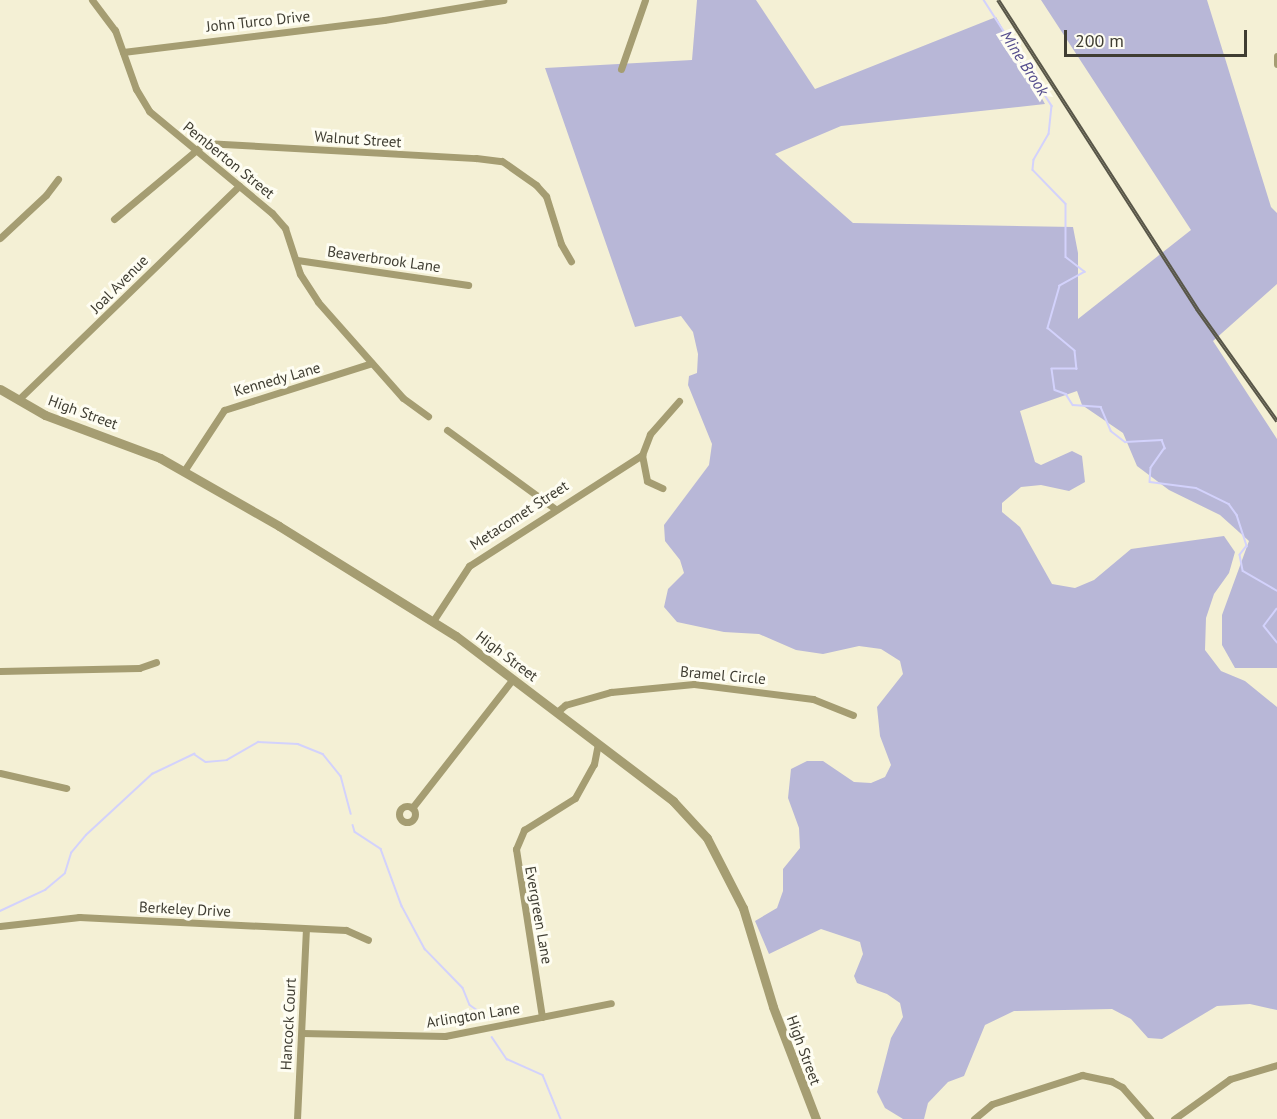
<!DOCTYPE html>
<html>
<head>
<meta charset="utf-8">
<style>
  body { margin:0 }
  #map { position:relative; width:1277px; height:1119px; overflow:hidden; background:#f4f0d5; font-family:"PT Sans",sans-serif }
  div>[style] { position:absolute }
  .green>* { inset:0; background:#b8b7d7 }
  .stream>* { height:1.5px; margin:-0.75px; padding:0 0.75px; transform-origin:0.75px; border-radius:0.75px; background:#d3d2fc }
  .minor>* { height:7px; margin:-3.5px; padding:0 3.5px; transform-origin:3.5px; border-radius:3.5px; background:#a59d72 }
  .minor>.ring { margin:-3.5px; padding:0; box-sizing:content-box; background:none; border:7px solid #a59d72; border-radius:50% }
  .tertiary>* { height:9px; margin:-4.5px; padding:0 4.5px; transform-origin:4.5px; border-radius:4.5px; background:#a59d72 }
  .rail>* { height:4px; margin-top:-2px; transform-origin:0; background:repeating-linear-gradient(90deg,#fefdf2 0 4.5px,#585648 0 9px); box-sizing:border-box; border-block:2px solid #585648 }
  span { translate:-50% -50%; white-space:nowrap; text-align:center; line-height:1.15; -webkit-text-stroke:6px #fefdf2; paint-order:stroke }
  .street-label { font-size:15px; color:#3f3d32 }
  .water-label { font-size:16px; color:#544d8d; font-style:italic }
  .scale { position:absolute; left:1064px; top:30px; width:183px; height:27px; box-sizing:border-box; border:3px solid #3f3d32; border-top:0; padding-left:8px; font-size:18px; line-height:21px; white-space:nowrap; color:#3f3d32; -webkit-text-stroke:4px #fefdf2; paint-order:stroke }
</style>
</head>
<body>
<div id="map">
  <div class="green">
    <div style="clip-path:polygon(697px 0,756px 0,815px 89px,996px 17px,1045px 104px,841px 126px,775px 154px,853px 223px,1073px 227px,1078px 253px,1078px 319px,1191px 230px,1041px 0,1207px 0,1271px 207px,1277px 213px,1277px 284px,1213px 341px,1277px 439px,1277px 668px,1235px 668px,1222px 645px,1222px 615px,1249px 541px,1220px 515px,1169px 490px,1137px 466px,1123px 433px,1082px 405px,1077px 391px,1020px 411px,1035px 462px,1041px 465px,1072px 451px,1082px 456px,1085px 482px,1069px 491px,1041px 485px,1021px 487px,1002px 503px,1002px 512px,1020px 527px,1052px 584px,1075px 588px,1094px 580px,1131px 549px,1224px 536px,1235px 552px,1229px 573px,1214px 594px,1206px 618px,1205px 650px,1221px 671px,1245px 681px,1277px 707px,1277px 1010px,1250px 1004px,1217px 1006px,1162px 1039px,1148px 1038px,1131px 1019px,1112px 1009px,1014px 1011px,985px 1025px,964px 1076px,948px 1082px,928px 1103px,924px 1119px,903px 1119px,885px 1108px,877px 1092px,891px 1038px,903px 1017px,900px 1003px,887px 994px,857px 983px,854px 976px,863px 954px,860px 942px,821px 929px,769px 954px,755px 921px,777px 908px,783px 891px,783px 869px,800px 848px,799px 828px,788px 798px,791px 769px,807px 761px,823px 761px,854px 782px,871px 783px,885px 777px,891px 765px,880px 736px,877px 707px,903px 674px,900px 661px,881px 649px,859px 646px,823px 654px,796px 650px,759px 634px,724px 632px,677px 622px,664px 607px,668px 589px,684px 573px,680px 560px,665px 541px,664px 525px,709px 465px,712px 444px,688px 385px,689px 376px,697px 373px,698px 354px,693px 332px,681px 316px,635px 327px,545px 68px,692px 60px)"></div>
  </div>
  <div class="stream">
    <div style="left:984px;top:0;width:126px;rotate:57.3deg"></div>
    <div style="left:1052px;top:106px;width:28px;rotate:96deg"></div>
    <div style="left:1049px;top:134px;width:30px;rotate:120deg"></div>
    <div style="left:1034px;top:160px;width:10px;rotate:96deg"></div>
    <div style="left:1033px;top:170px;width:47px;rotate:45.9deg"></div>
    <div style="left:1066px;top:204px;width:53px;rotate:90deg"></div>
    <div style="left:1066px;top:257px;width:24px;rotate:38deg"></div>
    <div style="left:1085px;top:272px;width:29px;rotate:151deg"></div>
    <div style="left:1060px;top:286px;width:44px;rotate:105.9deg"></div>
    <div style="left:1048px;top:328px;width:35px;rotate:40deg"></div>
    <div style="left:1075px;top:351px;width:18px;rotate:84deg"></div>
    <div style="left:1077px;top:369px;width:25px;rotate:180deg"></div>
    <div style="left:1052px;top:369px;width:21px;rotate:82deg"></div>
    <div style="left:1055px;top:390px;width:12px;rotate:20deg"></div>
    <div style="left:1066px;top:394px;width:13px;rotate:58deg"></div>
    <div style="left:1073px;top:405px;width:28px;rotate:4deg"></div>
    <div style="left:1101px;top:407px;width:26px;rotate:67deg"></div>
    <div style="left:1111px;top:431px;width:18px;rotate:38deg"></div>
    <div style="left:1125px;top:442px;width:37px;rotate:-3deg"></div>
    <div style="left:1162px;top:440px;width:9px;rotate:69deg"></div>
    <div style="left:1165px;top:448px;width:24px;rotate:125deg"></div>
    <div style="left:1151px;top:468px;width:14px;rotate:94deg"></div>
    <div style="left:1150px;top:482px;width:46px;rotate:7.4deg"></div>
    <div style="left:1196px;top:488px;width:37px;rotate:26deg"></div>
    <div style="left:1229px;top:504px;width:14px;rotate:54deg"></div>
    <div style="left:1237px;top:515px;width:33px;rotate:72deg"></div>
    <div style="left:1247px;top:546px;width:11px;rotate:128deg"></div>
    <div style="left:1240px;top:555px;width:16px;rotate:79deg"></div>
    <div style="left:1243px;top:571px;width:39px;rotate:30deg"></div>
    <div style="left:1277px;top:609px;width:21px;rotate:127deg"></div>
    <div style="left:1264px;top:626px;width:21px;rotate:51deg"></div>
    <div style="left:353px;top:825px;width:7px;rotate:74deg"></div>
    <div style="left:355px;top:832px;width:31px;rotate:33deg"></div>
    <div style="left:381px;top:849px;width:61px;rotate:69.8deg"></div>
    <div style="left:402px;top:906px;width:49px;rotate:61.9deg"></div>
    <div style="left:425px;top:949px;width:54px;rotate:45.7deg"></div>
    <div style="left:463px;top:988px;width:18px;rotate:68deg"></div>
    <div style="left:470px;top:1005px;width:24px;rotate:35deg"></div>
    <div style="left:0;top:911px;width:50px;rotate:-25deg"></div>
    <div style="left:45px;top:890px;width:26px;rotate:-40deg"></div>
    <div style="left:65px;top:873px;width:21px;rotate:-73deg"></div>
    <div style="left:71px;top:853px;width:23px;rotate:-50deg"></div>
    <div style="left:86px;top:835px;width:90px;rotate:-42.7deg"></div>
    <div style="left:152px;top:774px;width:47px;rotate:-25.5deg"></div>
    <div style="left:194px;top:754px;width:14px;rotate:34deg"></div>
    <div style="left:206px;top:762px;width:21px;rotate:-5deg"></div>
    <div style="left:227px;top:760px;width:36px;rotate:-30deg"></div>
    <div style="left:258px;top:742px;width:40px;rotate:2.9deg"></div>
    <div style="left:298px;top:744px;width:27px;rotate:22deg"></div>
    <div style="left:323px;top:754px;width:28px;rotate:51deg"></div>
    <div style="left:341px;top:776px;width:39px;rotate:75deg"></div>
    <div style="left:492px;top:1037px;width:27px;rotate:56deg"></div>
    <div style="left:507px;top:1059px;width:39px;rotate:24deg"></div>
    <div style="left:543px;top:1075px;width:48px;rotate:67.8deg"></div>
  </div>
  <div class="minor">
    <div style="left:92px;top:0;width:38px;rotate:53deg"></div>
    <div style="left:115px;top:30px;width:63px;rotate:70.4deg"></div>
    <div style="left:136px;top:89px;width:26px;rotate:59deg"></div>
    <div style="left:149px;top:111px;width:160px;rotate:39.7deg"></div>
    <div style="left:272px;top:213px;width:20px;rotate:49deg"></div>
    <div style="left:285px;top:228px;width:48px;rotate:71.9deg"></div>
    <div style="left:300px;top:274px;width:33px;rotate:57deg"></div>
    <div style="left:318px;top:302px;width:128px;rotate:48.5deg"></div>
    <div style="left:403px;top:398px;width:31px;rotate:36deg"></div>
    <div style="left:123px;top:52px;width:263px;rotate:-7deg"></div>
    <div style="left:384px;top:20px;width:121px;rotate:-9.5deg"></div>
    <div style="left:1277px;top:56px;width:8px;rotate:90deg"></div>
    <div style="left:621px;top:69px;width:73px;rotate:-70.8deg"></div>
    <div style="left:114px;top:219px;width:119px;rotate:-39.9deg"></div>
    <div style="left:205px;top:143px;width:271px;rotate:3.2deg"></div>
    <div style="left:476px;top:158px;width:26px;rotate:7deg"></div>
    <div style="left:502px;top:161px;width:42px;rotate:35.2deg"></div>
    <div style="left:536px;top:185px;width:15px;rotate:48deg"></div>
    <div style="left:546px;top:196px;width:50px;rotate:72.6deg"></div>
    <div style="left:561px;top:244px;width:20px;rotate:60deg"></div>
    <div style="left:0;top:238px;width:63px;rotate:-43.1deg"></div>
    <div style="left:46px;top:195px;width:20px;rotate:-53deg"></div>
    <div style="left:297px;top:260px;width:173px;rotate:8.3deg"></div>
    <div style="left:18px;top:400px;width:308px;rotate:-44.1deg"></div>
    <div style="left:447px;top:430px;width:132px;rotate:36.1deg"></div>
    <div style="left:642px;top:455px;width:26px;rotate:79deg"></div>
    <div style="left:647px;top:481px;width:17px;rotate:25deg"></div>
    <div style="left:184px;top:471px;width:73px;rotate:-56.7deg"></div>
    <div style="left:224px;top:410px;width:155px;rotate:-17.6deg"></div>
    <div style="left:433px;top:621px;width:66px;rotate:-56.8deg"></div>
    <div style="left:469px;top:566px;width:206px;rotate:-32.7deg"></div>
    <div style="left:642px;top:455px;width:22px;rotate:-69deg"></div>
    <div style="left:650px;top:434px;width:44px;rotate:-48.7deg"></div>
    <div style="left:0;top:671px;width:139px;rotate:-1.2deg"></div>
    <div style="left:139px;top:668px;width:18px;rotate:-19deg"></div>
    <div style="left:557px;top:712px;width:11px;rotate:-41deg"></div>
    <div style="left:565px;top:705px;width:48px;rotate:-15.8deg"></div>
    <div style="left:611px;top:692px;width:83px;rotate:-5.5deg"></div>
    <div style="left:694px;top:684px;width:120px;rotate:7.2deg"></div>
    <div style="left:813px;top:699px;width:43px;rotate:21.8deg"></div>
    <div style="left:0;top:773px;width:68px;rotate:12.8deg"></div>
    <div class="ring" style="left:399px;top:806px;width:9px;height:9px"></div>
    <div style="left:412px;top:808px;width:162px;rotate:-52deg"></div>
    <div style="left:0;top:926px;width:80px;rotate:-6.5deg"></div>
    <div style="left:79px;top:917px;width:267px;rotate:2.8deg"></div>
    <div style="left:346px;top:930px;width:24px;rotate:24deg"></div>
    <div style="left:542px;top:1017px;width:170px;rotate:-98.8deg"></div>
    <div style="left:516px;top:849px;width:21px;rotate:-67deg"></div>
    <div style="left:524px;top:830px;width:60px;rotate:-32.1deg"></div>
    <div style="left:575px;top:798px;width:39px;rotate:-61deg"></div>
    <div style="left:594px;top:764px;width:20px;rotate:-79deg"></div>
    <div style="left:302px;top:1033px;width:143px;rotate:1.2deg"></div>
    <div style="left:445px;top:1036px;width:169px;rotate:-11.2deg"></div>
    <div style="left:297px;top:1119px;width:189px;rotate:-87.3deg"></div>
    <div style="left:974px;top:1119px;width:23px;rotate:-40deg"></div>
    <div style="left:992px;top:1104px;width:95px;rotate:-17.9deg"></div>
    <div style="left:1082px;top:1075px;width:30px;rotate:12deg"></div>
    <div style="left:1111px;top:1081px;width:13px;rotate:29deg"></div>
    <div style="left:1122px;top:1087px;width:43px;rotate:48.8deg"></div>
    <div style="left:1174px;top:1119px;width:69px;rotate:-35.5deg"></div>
    <div style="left:1230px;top:1079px;width:49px;rotate:-16.6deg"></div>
  </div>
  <div class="tertiary">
    <div style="left:0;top:389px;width:52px;rotate:30deg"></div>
    <div style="left:45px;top:415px;width:123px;rotate:20.5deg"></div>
    <div style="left:160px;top:458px;width:137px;rotate:29.7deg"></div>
    <div style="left:279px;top:526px;width:208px;rotate:31.9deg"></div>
    <div style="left:456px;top:636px;width:273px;rotate:37.2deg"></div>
    <div style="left:673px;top:801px;width:50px;rotate:47.4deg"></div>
    <div style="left:707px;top:838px;width:79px;rotate:62.8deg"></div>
    <div style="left:743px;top:908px;width:103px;rotate:73.1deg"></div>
    <div style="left:773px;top:1007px;width:120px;rotate:69deg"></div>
  </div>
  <div class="rail">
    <div style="left:998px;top:0;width:368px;rotate:57.2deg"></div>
    <div style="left:1197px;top:309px;width:138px;rotate:54.5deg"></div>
  </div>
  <div class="street-label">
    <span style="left:258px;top:21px;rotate:-6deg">John Turco Drive</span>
    <span style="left:358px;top:139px;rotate:4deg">Walnut Street</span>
    <span style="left:229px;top:160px;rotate:39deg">Pemberton Street</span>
    <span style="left:384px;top:259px;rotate:8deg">Beaverbrook Lane</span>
    <span style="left:119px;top:284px;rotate:-45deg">Joal Avenue</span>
    <span style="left:277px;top:379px;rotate:-16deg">Kennedy Lane</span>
    <span style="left:83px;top:412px;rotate:20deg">High Street</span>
    <span style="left:519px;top:515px;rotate:-33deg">Metacomet Street</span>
    <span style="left:507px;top:656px;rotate:37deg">High Street</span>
    <span style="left:723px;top:675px;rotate:5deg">Bramel Circle</span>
    <span style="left:185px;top:909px;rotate:3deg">Berkeley Drive</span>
    <span style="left:539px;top:915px;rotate:80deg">Evergreen Lane</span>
    <span style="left:473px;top:1015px;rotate:-9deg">Arlington Lane</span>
    <span style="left:288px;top:1024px;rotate:-87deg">Hancock Court</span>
    <span style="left:804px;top:1050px;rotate:70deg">High Street</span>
  </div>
  <div class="water-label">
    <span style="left:1025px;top:63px;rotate:57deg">Mine Brook</span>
  </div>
  <div class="scale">200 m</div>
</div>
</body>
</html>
